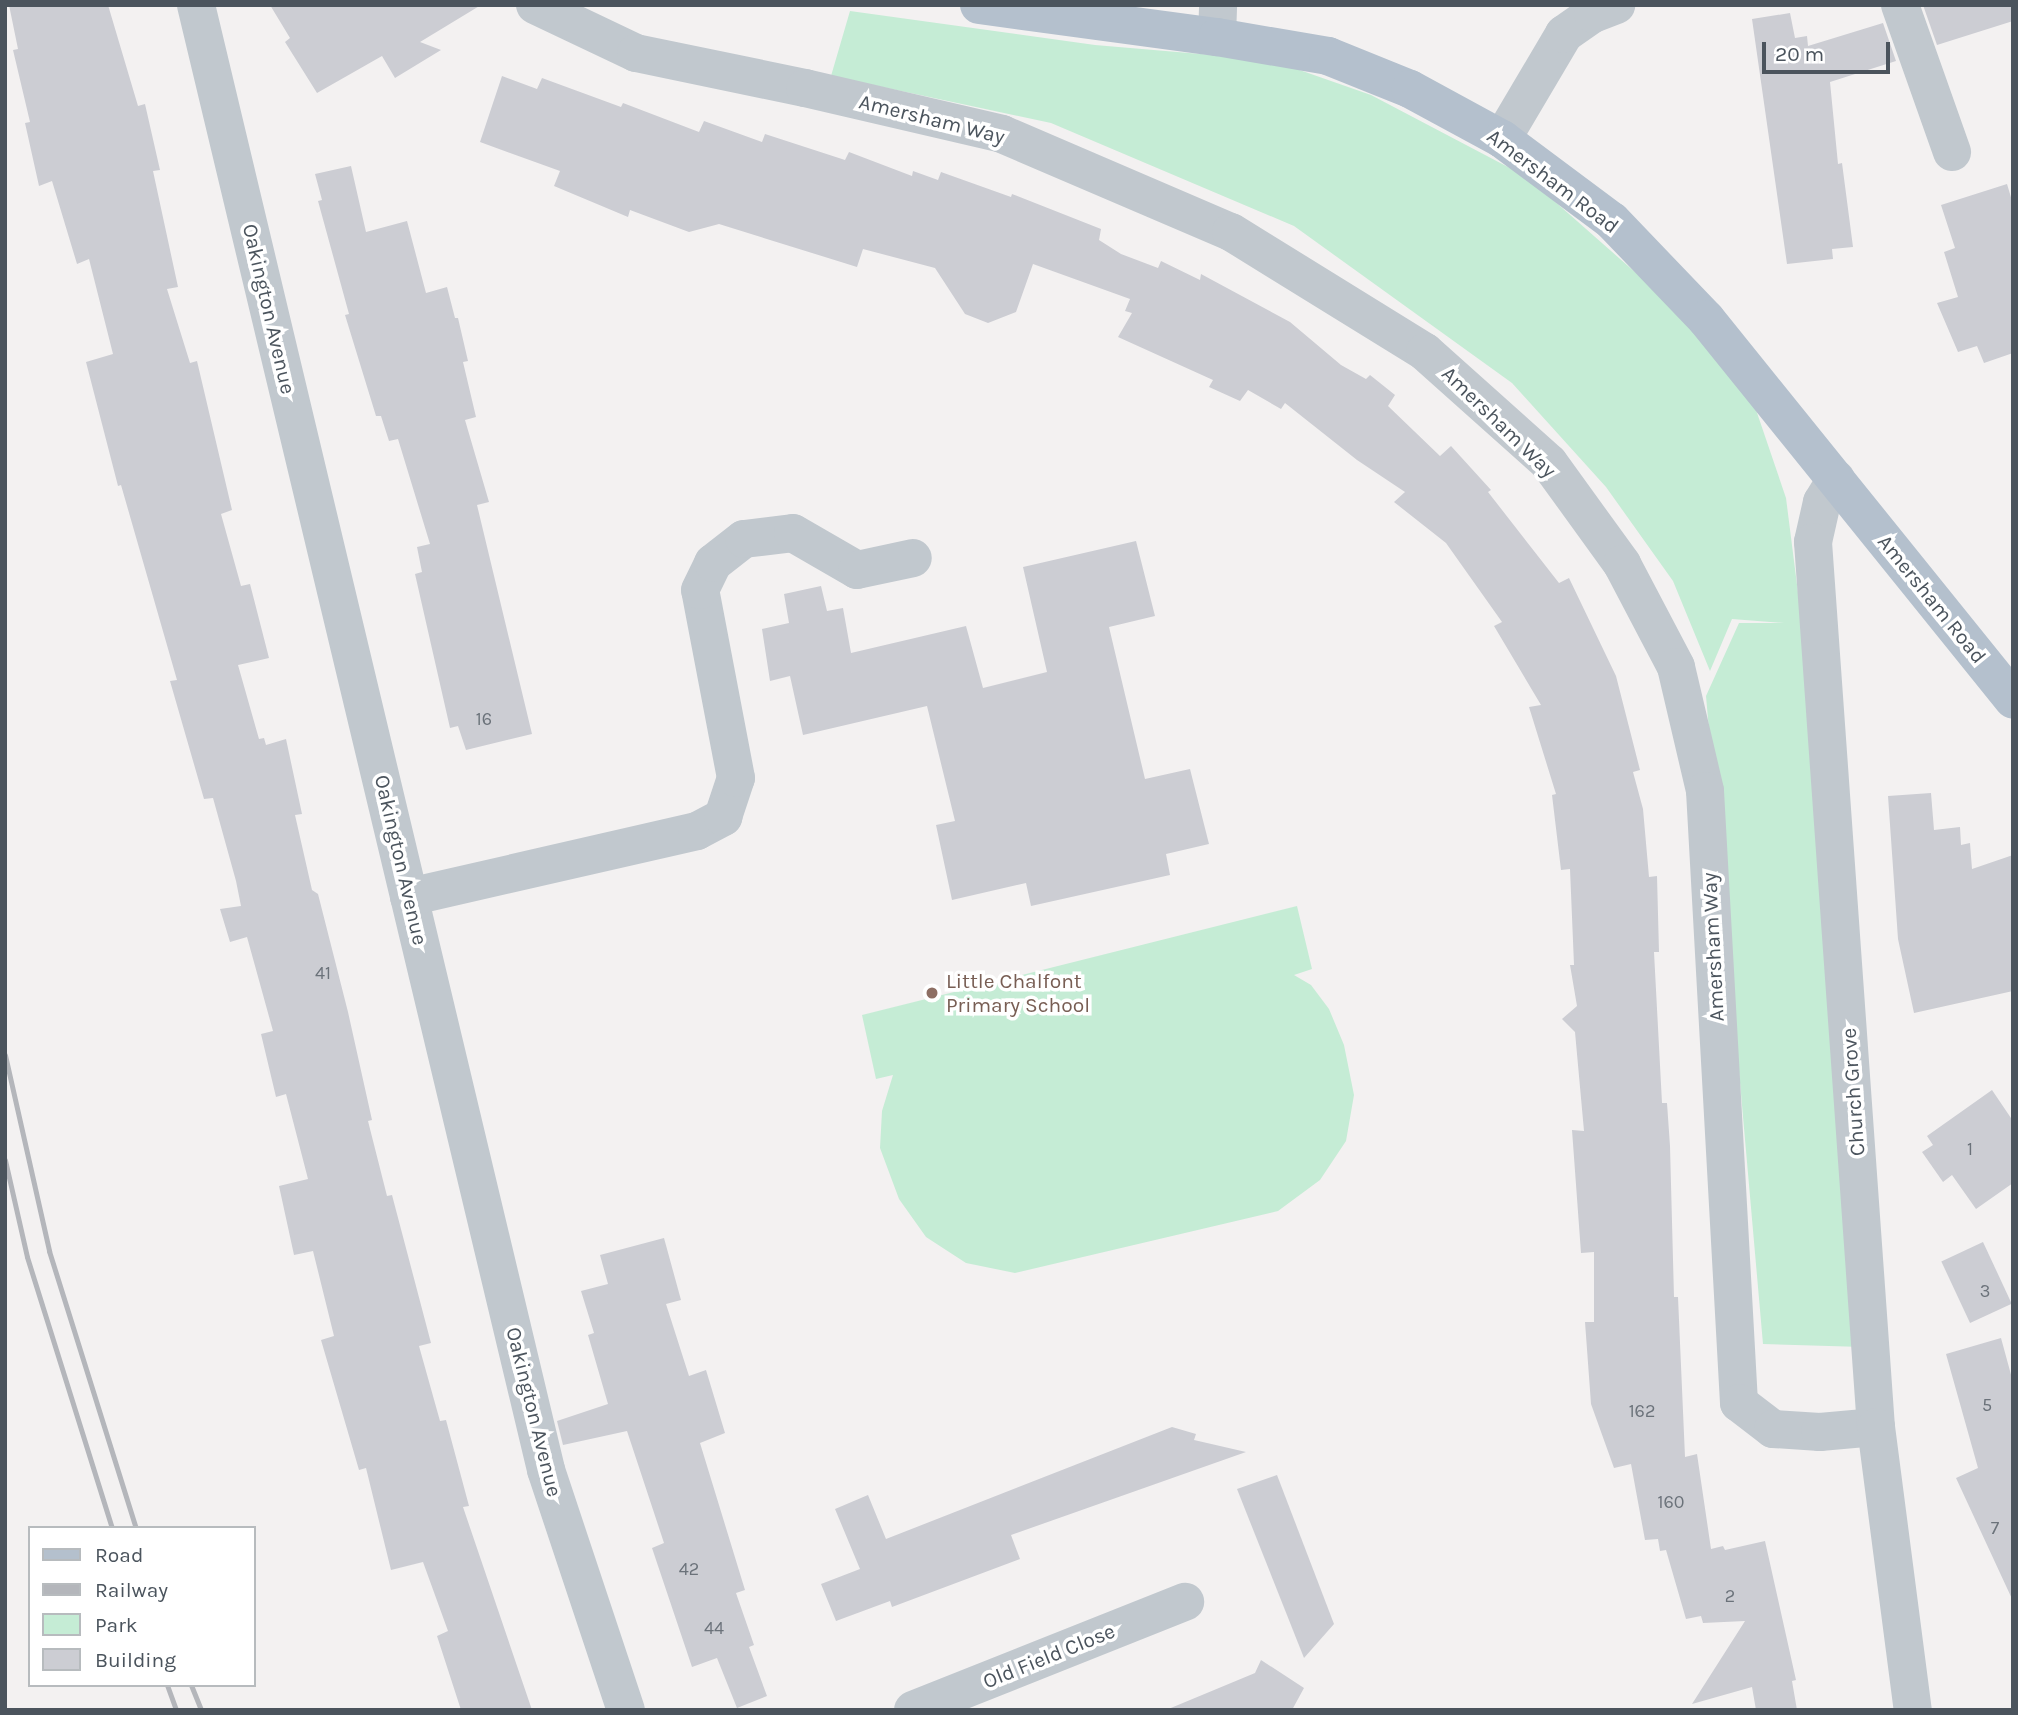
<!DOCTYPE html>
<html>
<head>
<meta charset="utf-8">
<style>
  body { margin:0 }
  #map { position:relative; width:2018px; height:1715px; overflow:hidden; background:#f3f1f1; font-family:Karla,sans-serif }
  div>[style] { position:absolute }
  .green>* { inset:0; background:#c5ecd5 }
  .building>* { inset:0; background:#cccdd3; transform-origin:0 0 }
  .minor>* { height:38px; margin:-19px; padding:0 19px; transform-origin:19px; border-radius:19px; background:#c1c8ce }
  .major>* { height:38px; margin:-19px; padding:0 19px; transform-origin:19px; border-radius:19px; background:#b4c0cd }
  .rail>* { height:5px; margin:-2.5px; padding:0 2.5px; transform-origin:2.5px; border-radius:2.5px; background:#b4b6bb }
  .dots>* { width:19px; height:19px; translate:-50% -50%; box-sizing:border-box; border:4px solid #fff; border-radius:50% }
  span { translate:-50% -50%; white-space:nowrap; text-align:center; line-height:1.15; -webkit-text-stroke:7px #fff; paint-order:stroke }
  .number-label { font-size:18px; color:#6b727a }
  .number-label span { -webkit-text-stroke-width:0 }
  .street-label { font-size:21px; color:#4b545d }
  .education-label { font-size:21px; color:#785e54 }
  .left { translate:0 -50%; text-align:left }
  .frame { position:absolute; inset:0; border:7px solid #4b545d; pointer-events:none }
  .legend { position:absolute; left:28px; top:1526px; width:228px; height:161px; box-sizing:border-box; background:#fff; border:2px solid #b7bbbe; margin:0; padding:9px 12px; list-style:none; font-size:21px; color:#4b545d }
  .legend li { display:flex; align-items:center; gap:14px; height:35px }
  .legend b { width:35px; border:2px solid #b7bbbe }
  .scale { position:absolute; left:1762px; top:42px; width:128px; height:32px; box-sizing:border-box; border:4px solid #4b545d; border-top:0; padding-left:9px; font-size:21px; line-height:24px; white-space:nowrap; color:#4b545d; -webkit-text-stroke:5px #fff; paint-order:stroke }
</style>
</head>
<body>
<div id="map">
  <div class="green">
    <div style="clip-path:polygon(850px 11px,1095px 45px,1271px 60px,1371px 95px,1527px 177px,1661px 295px,1753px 401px,1786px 498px,1802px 624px,1863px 1347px,1763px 1344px,1706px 696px,1739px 623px,1784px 623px,1732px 619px,1710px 671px,1673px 581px,1606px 487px,1512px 383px,1294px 226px,1051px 123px,831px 76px)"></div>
    <div style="clip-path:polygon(1297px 906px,1312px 969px,1294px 975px,1311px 985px,1329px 1009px,1344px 1045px,1354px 1095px,1346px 1141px,1320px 1180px,1278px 1211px,1015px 1273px,966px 1263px,926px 1237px,899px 1199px,880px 1148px,882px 1111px,893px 1075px,876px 1079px,862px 1015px)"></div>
  </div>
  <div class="building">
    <div style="clip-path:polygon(9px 5px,108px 5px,138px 106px,145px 104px,160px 170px,153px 171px,178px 287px,167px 289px,190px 363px,197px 361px,232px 510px,221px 514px,241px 586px,250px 584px,269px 658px,238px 665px,259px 739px,264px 738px,266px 745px,286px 739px,302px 814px,295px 815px,312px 890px,318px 894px,348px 1012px,372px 1120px,368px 1121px,387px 1196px,392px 1195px,431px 1343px,419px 1346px,440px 1421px,446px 1420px,469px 1506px,463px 1507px,532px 1710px,461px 1710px,437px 1636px,448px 1631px,423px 1562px,391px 1570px,366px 1468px,359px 1470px,321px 1340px,334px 1336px,313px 1251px,294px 1255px,279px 1186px,308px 1179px,286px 1094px,276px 1097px,261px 1034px,273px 1031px,247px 937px,230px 942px,220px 909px,241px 906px,236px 881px,213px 798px,204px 799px,170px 681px,177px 680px,121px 485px,118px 486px,86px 362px,113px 354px,89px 259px,77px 264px,52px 181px,39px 186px,25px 123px,30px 122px,13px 50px,18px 49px)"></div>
    <div style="clip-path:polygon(270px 5px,481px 5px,420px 42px,441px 50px,395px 78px,382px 56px,317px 93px,285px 42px,290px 38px)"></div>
    <div style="clip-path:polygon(1923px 5px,2013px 5px,2013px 21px,1937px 45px)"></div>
    <div style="clip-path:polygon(1790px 13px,1795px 38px,1807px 36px,1808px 46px,1883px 23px,1896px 61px,1830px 82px,1838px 164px,1842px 163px,1853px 247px,1832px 249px,1833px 259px,1787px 264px,1752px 19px)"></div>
    <div style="clip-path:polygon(502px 76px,537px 89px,542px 78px,621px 107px,623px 103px,699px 132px,704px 121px,762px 142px,765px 134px,845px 160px,849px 152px,912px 176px,913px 171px,938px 180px,941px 172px,1011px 197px,1012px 194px,1101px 229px,1099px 240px,1121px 254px,1158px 268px,1161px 261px,1200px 280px,1201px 274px,1290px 322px,1341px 365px,1366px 379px,1370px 375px,1395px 395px,1388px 406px,1440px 456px,1451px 446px,1491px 490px,1488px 492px,1559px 583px,1569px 578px,1616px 676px,1640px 770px,1633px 772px,1643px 809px,1649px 877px,1657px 876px,1659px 952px,1654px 952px,1662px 1103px,1667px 1103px,1670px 1146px,1674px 1297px,1678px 1297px,1685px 1457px,1697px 1454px,1711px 1549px,1723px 1546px,1725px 1550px,1765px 1541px,1796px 1680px,1792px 1681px,1797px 1710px,1756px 1710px,1752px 1687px,1692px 1704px,1745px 1621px,1703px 1623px,1701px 1616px,1686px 1619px,1666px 1550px,1660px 1551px,1658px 1539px,1645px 1540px,1631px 1464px,1614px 1468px,1591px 1404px,1585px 1322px,1594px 1322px,1594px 1252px,1581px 1253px,1572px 1130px,1584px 1131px,1575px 1032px,1562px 1019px,1577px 1006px,1570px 965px,1574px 965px,1570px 869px,1561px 870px,1552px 795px,1556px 794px,1529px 707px,1541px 705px,1494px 626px,1502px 622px,1446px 543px,1394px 502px,1405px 492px,1357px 460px,1285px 403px,1281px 409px,1248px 390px,1240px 401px,1209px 387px,1213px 380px,1118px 337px,1132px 313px,1125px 311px,1130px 299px,1033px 264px,1016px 312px,988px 323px,965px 314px,935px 268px,863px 249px,857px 267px,719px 224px,689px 232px,630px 210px,628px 217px,554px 186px,560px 171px,480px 142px)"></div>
    <div style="clip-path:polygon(351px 166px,366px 232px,407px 221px,426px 293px,447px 287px,455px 318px,458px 318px,468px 361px,463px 362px,476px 417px,465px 420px,489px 502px,477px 505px,532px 734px,466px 750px,458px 726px,450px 728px,415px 574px,422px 572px,417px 547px,430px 544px,398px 439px,389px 441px,381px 416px,376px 416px,345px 315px,349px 314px,318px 201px,322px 200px,315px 174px)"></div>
    <div style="clip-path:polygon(2007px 184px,2013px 204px,2013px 353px,1984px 363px,1977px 346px,1958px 352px,1937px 303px,1958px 297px,1944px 252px,1955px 248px,1941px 205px)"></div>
    <div style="clip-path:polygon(1136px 541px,1155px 616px,1109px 627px,1145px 779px,1190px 769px,1209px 844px,1166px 854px,1170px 875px,1031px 906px,1026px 883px,952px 900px,936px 825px,955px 821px,927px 706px,803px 735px,790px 676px,770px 681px,762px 629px,789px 623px,784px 594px,821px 586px,827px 611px,843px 608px,851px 653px,966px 626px,983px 688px,1047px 672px,1023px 567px)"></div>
    <div style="clip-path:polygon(1931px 793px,1934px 830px,1960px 827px,1961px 845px,1970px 843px,1972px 869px,2013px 855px,2013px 991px,1914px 1013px,1898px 939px,1888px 796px)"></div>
    <div style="clip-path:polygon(1992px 1090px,2013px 1121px,2013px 1183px,1976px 1209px,1952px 1175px,1943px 1182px,1922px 1152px,1933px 1145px,1927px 1136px)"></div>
    <div style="clip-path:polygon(664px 1238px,681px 1300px,666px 1304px,689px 1376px,706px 1370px,725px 1433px,700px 1443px,745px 1590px,736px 1593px,754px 1645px,749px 1647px,767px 1696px,737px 1708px,717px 1658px,692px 1667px,652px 1548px,664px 1543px,627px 1431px,563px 1445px,557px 1421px,608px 1404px,588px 1335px,594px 1333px,581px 1291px,608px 1284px,600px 1255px)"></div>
    <div style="left:1983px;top:1242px;width:68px;height:46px;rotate:65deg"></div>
    <div style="clip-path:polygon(2001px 1338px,2013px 1382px,2013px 1601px,1956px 1478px,1978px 1468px,1946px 1354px)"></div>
    <div style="clip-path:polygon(1172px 1427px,1196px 1434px,1194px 1440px,1246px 1452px,1011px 1535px,1020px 1559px,892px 1607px,890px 1601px,836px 1621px,821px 1584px,860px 1569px,835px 1509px,868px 1495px,886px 1539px)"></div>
    <div style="clip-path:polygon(1277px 1475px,1334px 1624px,1304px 1658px,1237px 1489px)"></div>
    <div style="clip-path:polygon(1261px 1660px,1304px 1688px,1292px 1710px,1166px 1710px,1255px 1673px)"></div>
  </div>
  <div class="minor">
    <div style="left:196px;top:5px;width:1506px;rotate:76.56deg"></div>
    <div style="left:546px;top:1470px;width:253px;rotate:71.6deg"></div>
    <div style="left:535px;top:5px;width:112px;rotate:25.4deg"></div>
    <div style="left:636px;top:53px;width:173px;rotate:11.7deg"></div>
    <div style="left:805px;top:88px;width:202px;rotate:13.1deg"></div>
    <div style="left:1002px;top:134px;width:249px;rotate:23.2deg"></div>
    <div style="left:1231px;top:232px;width:228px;rotate:31.7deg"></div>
    <div style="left:1425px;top:352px;width:166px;rotate:41.8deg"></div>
    <div style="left:1549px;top:463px;width:125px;rotate:54.1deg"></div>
    <div style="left:1622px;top:564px;width:116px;rotate:62.3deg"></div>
    <div style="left:1676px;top:667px;width:127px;rotate:76.8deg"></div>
    <div style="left:1705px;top:791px;width:613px;rotate:86.82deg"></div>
    <div style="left:1739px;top:1403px;width:43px;rotate:37.4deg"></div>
    <div style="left:1773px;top:1429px;width:47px;rotate:3.7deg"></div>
    <div style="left:1820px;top:1432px;width:56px;rotate:-5.1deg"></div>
    <div style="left:1900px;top:5px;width:156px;rotate:70.5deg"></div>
    <div style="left:1217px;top:37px;width:32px;rotate:-88deg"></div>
    <div style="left:1502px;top:139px;width:122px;rotate:-59.4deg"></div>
    <div style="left:1564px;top:34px;width:35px;rotate:-35deg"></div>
    <div style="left:1593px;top:14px;width:25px;rotate:-21deg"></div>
    <div style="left:1836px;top:479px;width:27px;rotate:121deg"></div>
    <div style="left:1822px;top:502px;width:41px;rotate:102.7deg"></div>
    <div style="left:1813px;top:542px;width:887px;rotate:85.93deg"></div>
    <div style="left:1876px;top:1427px;width:285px;rotate:82.6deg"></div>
    <div style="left:409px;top:897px;width:295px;rotate:-12.9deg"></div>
    <div style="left:697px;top:831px;width:30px;rotate:-28deg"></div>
    <div style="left:723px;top:817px;width:41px;rotate:-71.6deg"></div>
    <div style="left:736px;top:778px;width:191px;rotate:-100.8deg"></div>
    <div style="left:700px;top:590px;width:30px;rotate:-64deg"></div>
    <div style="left:713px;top:563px;width:39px;rotate:-38deg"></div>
    <div style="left:744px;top:539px;width:49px;rotate:-7deg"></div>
    <div style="left:793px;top:533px;width:74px;rotate:30deg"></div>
    <div style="left:857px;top:570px;width:57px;rotate:-12.1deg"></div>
    <div style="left:913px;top:1710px;width:293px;rotate:-21.7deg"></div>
  </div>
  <div class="major">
    <div style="left:979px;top:5px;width:240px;rotate:7.7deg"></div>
    <div style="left:1217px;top:37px;width:113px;rotate:9.7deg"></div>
    <div style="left:1328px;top:56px;width:88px;rotate:21.9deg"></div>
    <div style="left:1410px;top:89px;width:105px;rotate:28.5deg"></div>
    <div style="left:1502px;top:139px;width:137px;rotate:36.7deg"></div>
    <div style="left:1612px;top:221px;width:136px;rotate:46.2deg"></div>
    <div style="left:1706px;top:319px;width:489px;rotate:51.1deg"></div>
  </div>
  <div class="rail">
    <div style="left:5px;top:1055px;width:201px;rotate:77.3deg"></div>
    <div style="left:49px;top:1251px;width:290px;rotate:72.6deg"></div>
    <div style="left:5px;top:1160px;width:99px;rotate:77.2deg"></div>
    <div style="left:27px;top:1257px;width:284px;rotate:72.6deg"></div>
    <div style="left:167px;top:1685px;width:27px;rotate:70deg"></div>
    <div style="left:191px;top:1685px;width:27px;rotate:68deg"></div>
  </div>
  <div class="dots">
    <div style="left:932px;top:993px;background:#8d6e63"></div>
  </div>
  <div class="number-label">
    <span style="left:484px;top:719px">16</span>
    <span style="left:323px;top:973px">41</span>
    <span style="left:1970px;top:1149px">1</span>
    <span style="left:1985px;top:1291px">3</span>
    <span style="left:1987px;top:1405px">5</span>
    <span style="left:1642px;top:1411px">162</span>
    <span style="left:1671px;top:1502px">160</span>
    <span style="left:1995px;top:1528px">7</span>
    <span style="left:689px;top:1569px">42</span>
    <span style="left:1730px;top:1596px">2</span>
    <span style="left:714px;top:1628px">44</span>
  </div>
  <div class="street-label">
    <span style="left:932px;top:119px;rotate:14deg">Amersham Way</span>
    <span style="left:1553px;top:181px;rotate:37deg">Amersham Road</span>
    <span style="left:269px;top:309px;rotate:77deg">Oakington Avenue</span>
    <span style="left:1499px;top:422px;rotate:44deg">Amersham Way</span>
    <span style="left:1932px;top:599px;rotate:51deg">Amersham Road</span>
    <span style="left:401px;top:860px;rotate:77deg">Oakington Avenue</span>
    <span style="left:1713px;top:947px;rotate:-93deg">Amersham Way</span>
    <span style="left:1853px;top:1092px;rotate:-94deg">Church Grove</span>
    <span style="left:534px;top:1412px;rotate:76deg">Oakington Avenue</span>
    <span style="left:1049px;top:1656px;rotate:-22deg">Old Field Close</span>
  </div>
  <div class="education-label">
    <span class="left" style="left:946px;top:993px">Little Chalfont<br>Primary School</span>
  </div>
  <div class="frame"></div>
  <ul class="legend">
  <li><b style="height:9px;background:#b4c0cd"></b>Road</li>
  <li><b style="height:9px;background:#b4b6bb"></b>Railway</li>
  <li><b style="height:19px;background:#c5ecd5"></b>Park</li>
  <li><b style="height:19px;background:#cccdd3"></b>Building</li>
  </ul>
  <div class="scale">20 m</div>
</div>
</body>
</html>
